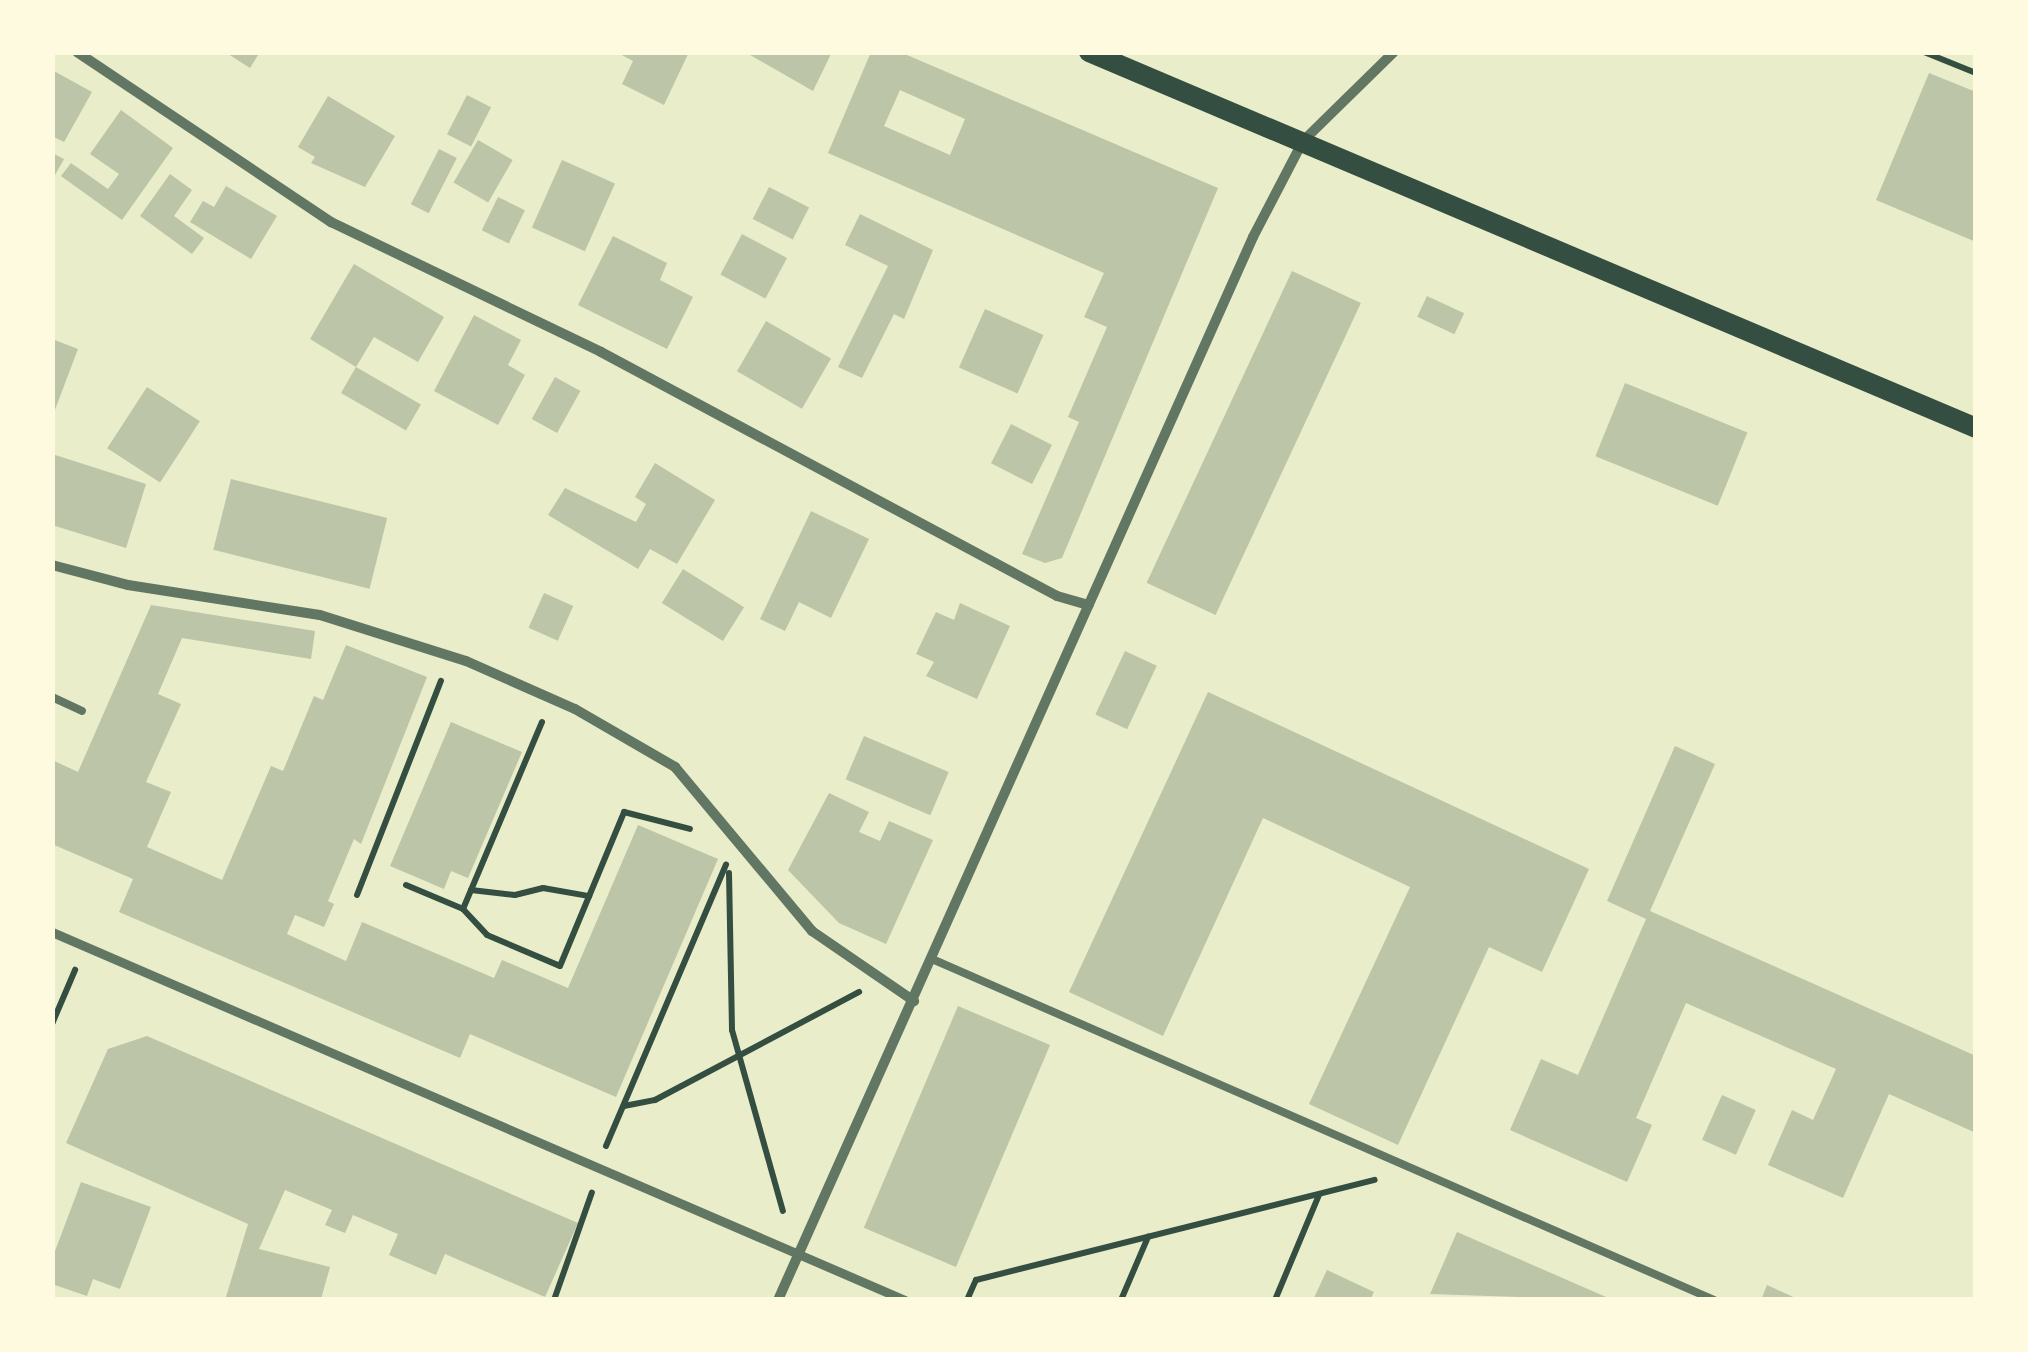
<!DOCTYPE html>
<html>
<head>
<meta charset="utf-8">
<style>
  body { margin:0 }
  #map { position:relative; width:2028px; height:1352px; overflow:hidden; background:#e9edc9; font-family:Helvetica,sans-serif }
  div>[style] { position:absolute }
  .building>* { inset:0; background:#bcc5a7; transform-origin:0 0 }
  .path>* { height:6px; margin:-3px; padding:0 3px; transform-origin:3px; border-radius:3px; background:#344e41 }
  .service>* { height:8px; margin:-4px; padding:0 4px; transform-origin:4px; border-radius:4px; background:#617663 }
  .pedestrian>* { height:9px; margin:-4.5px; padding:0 4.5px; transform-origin:4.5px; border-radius:4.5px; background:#617663 }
  .minor>* { height:10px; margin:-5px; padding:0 5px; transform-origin:5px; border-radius:5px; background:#617663 }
  .secondary>* { height:20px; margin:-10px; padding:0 10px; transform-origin:10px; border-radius:10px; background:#344e41 }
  span { translate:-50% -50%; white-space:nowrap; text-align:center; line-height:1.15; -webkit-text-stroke:8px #fefae0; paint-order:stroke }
  .frame { position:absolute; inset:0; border:55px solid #fefae0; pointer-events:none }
</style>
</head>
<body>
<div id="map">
  <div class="building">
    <div style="clip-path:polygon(225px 52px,260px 52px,250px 68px)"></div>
    <div style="clip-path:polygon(616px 52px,689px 52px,664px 105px,622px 84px,633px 61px)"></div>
    <div style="clip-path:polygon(745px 52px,832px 52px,813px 91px)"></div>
    <div style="clip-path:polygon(evenodd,871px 52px,900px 52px,1218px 188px,1062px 558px,1045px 563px,1022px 554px,1079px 422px,1068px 417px,1107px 327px,1084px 317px,1104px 273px,828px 153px,871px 52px,900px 90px,965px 119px,950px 155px,884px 126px,900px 90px)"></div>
    <div style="clip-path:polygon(52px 70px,92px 92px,64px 142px,52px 136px)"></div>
    <div style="clip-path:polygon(1929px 73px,1976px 92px,1976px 242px,1876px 200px)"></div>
    <div style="left:467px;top:95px;width:27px;height:44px;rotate:27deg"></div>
    <div style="clip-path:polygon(328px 96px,395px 136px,365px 187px,311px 163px,315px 157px,298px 147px)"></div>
    <div style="clip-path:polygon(121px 110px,173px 148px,122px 220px,61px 176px,71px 163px,108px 189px,119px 174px,90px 154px)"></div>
    <div style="left:478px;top:140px;width:40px;height:49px;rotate:30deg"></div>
    <div style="left:439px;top:149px;width:20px;height:62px;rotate:27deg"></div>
    <div style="clip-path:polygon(52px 153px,64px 159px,55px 175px,52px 173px)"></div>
    <div style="left:562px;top:160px;width:58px;height:74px;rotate:24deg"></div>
    <div style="clip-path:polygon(170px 174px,192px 190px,174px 216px,204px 238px,192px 254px,140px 216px)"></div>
    <div style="clip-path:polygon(226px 186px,277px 216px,251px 259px,190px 222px,203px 201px,214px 207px)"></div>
    <div style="left:769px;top:187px;width:45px;height:36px;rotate:27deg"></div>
    <div style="left:498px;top:197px;width:30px;height:37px;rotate:26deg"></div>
    <div style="clip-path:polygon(860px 214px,933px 250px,904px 319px,894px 314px,862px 378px,838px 367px,888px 266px,845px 245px)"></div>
    <div style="left:742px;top:234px;width:51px;height:46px;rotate:28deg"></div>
    <div style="clip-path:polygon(613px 236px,667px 263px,660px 280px,693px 297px,667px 349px,578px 305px)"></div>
    <div style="clip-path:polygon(354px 264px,444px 317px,418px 362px,374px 337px,356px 367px,310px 339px)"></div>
    <div style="left:1292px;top:271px;width:76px;height:344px;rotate:25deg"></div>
    <div style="left:1427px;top:296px;width:41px;height:23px;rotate:25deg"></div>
    <div style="left:985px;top:309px;width:64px;height:64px;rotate:24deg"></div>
    <div style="clip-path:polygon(474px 315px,521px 340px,508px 365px,525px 375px,498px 425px,434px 391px)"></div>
    <div style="left:766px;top:321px;width:75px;height:58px;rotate:30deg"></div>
    <div style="clip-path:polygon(52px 339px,78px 349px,53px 415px,52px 415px)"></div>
    <div style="left:356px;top:367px;width:75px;height:30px;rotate:30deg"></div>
    <div style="left:555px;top:377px;width:29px;height:48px;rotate:29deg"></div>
    <div style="left:1625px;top:383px;width:132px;height:79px;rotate:22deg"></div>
    <div style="left:147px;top:387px;width:63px;height:73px;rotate:33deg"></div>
    <div style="left:1011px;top:424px;width:46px;height:44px;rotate:27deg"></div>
    <div style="clip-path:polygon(52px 454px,146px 484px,126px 548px,52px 525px)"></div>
    <div style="clip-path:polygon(655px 463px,715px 500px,677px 564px,650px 549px,638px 569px,548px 515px,565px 488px,636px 522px,646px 504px,635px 497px)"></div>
    <div style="left:231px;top:479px;width:161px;height:73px;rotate:14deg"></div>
    <div style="clip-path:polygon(811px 511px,869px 539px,831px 618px,799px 602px,785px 631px,760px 619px)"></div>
    <div style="left:683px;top:569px;width:72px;height:40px;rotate:32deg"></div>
    <div style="left:544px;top:593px;width:32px;height:38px;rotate:24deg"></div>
    <div style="clip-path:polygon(960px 603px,1010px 626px,977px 699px,926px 676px,934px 662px,916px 654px,936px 612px,954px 620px)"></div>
    <div style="clip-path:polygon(151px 605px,315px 631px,311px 659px,182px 638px,158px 694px,181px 704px,146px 782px,171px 792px,147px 847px,222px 880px,271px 766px,283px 771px,314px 696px,323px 700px,346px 645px,427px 677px,361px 844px,354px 839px,328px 901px,334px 904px,324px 927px,295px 915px,287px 934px,346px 961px,362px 922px,494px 978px,502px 960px,568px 988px,638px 825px,718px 859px,616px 1097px,470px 1034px,460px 1058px,119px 912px,133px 879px,52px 844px,52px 760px,78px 772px)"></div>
    <div style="left:1125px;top:651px;width:35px;height:70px;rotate:25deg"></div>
    <div style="clip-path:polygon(1208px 692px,1589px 869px,1542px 972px,1489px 947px,1398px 1145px,1309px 1104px,1410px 887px,1263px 818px,1163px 1036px,1069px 992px)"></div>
    <div style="clip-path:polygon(451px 722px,522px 752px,468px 878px,451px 871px,444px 889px,390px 866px)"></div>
    <div style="left:864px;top:736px;width:92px;height:47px;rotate:23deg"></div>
    <div style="clip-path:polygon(1675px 746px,1715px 764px,1650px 911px,1976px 1056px,1976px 1133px,1889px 1094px,1843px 1198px,1768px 1165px,1792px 1110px,1813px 1120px,1836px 1069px,1686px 1003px,1636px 1118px,1652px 1125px,1627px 1182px,1510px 1130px,1541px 1059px,1578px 1075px,1646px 919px,1607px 901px)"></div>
    <div style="clip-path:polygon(829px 793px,869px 812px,859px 832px,880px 841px,889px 821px,933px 840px,886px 944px,839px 923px,788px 870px)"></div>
    <div style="left:958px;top:1006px;width:100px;height:241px;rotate:23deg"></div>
    <div style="clip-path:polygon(147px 1036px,578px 1223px,545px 1297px,445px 1254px,436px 1275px,389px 1255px,398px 1234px,353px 1215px,345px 1233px,325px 1225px,332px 1210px,285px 1190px,259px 1249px,330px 1267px,321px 1299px,226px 1297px,248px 1224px,66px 1143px,108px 1049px)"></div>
    <div style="left:1722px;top:1095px;width:37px;height:49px;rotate:24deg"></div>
    <div style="clip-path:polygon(81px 1182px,151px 1207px,120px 1289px,93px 1279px,87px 1296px,52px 1284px,52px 1259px)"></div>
    <div style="clip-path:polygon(1457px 1232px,1613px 1300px,1430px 1294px)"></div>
    <div style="clip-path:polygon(1327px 1270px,1374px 1292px,1370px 1300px,1313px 1300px)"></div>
    <div style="clip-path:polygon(1767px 1285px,1800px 1300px,1761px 1300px)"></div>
  </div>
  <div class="path">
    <div style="left:1924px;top:52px;width:56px;rotate:22deg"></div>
    <div style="left:729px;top:873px;width:157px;rotate:88.9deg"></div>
    <div style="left:732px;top:1030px;width:188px;rotate:74.3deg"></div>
    <div style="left:406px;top:885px;width:62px;rotate:22.8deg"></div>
    <div style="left:463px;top:909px;width:35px;rotate:47deg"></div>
    <div style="left:487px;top:935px;width:79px;rotate:23deg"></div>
    <div style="left:560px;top:966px;width:167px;rotate:-67.4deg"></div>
    <div style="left:624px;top:812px;width:68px;rotate:14.4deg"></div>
    <div style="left:471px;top:890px;width:44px;rotate:6.5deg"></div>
    <div style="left:515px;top:895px;width:29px;rotate:-14deg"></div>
    <div style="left:543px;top:888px;width:47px;rotate:9.9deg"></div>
    <div style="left:357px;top:895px;width:230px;rotate:-68.6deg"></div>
    <div style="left:463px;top:909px;width:203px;rotate:-67.1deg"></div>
    <div style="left:52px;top:1024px;width:59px;rotate:-66.9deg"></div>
    <div style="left:624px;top:1106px;width:32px;rotate:-11deg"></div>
    <div style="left:655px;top:1100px;width:231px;rotate:-27.9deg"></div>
    <div style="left:606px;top:1146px;width:306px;rotate:-66.9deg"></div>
    <div style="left:554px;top:1300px;width:114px;rotate:-70.6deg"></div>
    <div style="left:967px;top:1300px;width:22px;rotate:-66deg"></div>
    <div style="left:976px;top:1280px;width:411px;rotate:-14.1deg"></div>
    <div style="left:1121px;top:1300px;width:69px;rotate:-66.8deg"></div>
    <div style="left:1275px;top:1300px;width:114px;rotate:-67.3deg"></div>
  </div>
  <div class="service">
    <div style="left:52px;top:697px;width:33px;rotate:25deg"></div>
    <div style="left:932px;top:959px;width:853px;rotate:23.56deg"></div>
  </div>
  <div class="pedestrian">
    <div style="left:52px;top:932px;width:929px;rotate:23.34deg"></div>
  </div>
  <div class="minor">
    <div style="left:77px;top:52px;width:306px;rotate:33.8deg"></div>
    <div style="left:331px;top:222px;width:300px;rotate:25.7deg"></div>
    <div style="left:601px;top:352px;width:517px;rotate:28.15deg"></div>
    <div style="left:1057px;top:596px;width:33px;rotate:16deg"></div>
    <div style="left:52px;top:565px;width:79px;rotate:14.7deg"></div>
    <div style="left:128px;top:585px;width:194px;rotate:8.9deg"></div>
    <div style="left:320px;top:615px;width:153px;rotate:17.5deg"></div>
    <div style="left:466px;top:661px;width:119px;rotate:23.8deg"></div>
    <div style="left:575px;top:709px;width:116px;rotate:30.1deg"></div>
    <div style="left:675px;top:767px;width:214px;rotate:50.1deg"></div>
    <div style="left:812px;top:931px;width:124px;rotate:34.5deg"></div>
    <div style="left:778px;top:1300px;width:1164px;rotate:-65.92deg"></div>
    <div style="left:1253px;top:237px;width:108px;rotate:-62.5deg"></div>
    <div style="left:1303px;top:141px;width:127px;rotate:-44.4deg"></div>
  </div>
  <div class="secondary">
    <div style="left:1089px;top:52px;width:963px;rotate:22.97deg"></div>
  </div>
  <div class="frame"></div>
</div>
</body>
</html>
